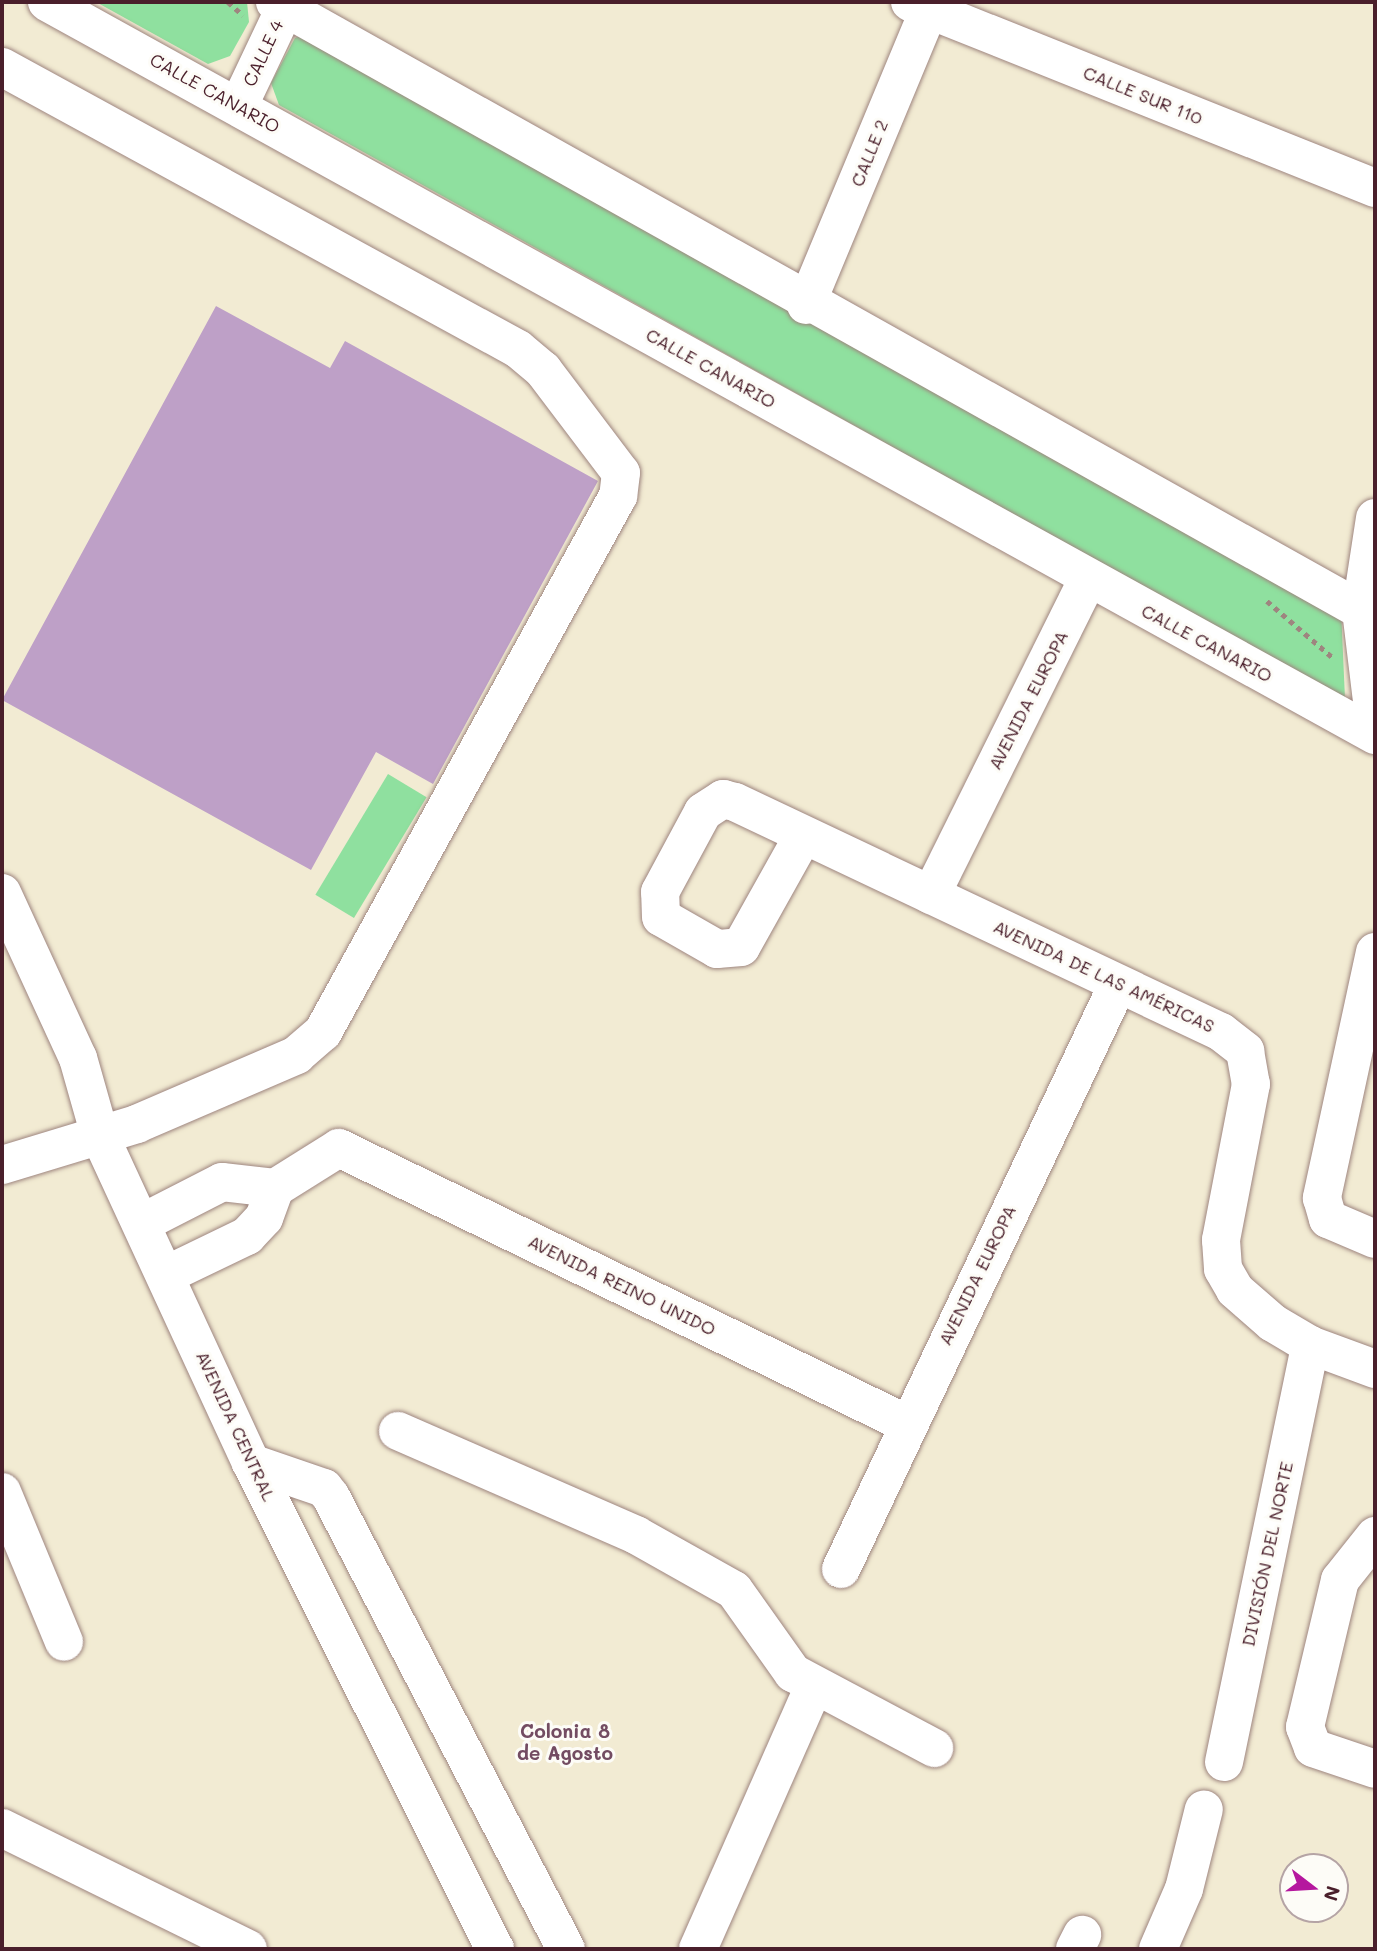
<!DOCTYPE html>
<html>
<head>
<meta charset="utf-8">
<style>
  body { margin:0 }
  #map { position:relative; width:1377px; height:1951px; overflow:hidden; background:#f2ebd3; font-family:Mali,sans-serif }
  div>[style] { position:absolute }
  .green>* { inset:0; background:#8fe09f; transform-origin:0 0 }
  .building>* { inset:0; background:#bea0c7 }
  .path>* { height:4.5px; margin-top:-2.25px; transform-origin:0; background:repeating-linear-gradient(90deg,#9e857f 0 5px,transparent 0 10px) }
  .roads { filter:drop-shadow(0 0 2px #9e857f) drop-shadow(0 0 2px #9e857f) }
  .minor>* { height:38px; margin:-19px; padding:0 19px; transform-origin:19px; border-radius:19px; background:#fff }
  span { translate:-50% -50%; white-space:nowrap; text-align:center; line-height:1.15; -webkit-text-stroke:6px #fdfcf7; paint-order:stroke }
  .street-label { font-size:18px; color:#4a1f2b }
  .neighbourhood-label { font-size:19px; color:#734c62; font-weight:700 }
  .frame { position:absolute; inset:0; border:4px solid #4a1f2b; pointer-events:none }
  .north { position:absolute; left:1279px; top:1853px; width:70px; height:70px; box-sizing:border-box; background:#fdfcf7; border:2px solid #b5a4a5; border-radius:50%; rotate:107deg; font-size:19px; font-weight:700; line-height:28px; text-align:center; color:#4a1f2b }
  .north::after { content:''; display:block; margin:auto; width:24px; height:32px; background:#b5179e; clip-path:polygon(50% 0,100% 100%,50% 72%,0 100%) }
</style>
</head>
<body>
<div id="map">
  <div class="green">
    <div style="clip-path:polygon(96px 2px,247px 2px,249px 22px,230px 56px,208px 64px)"></div>
    <div style="clip-path:polygon(306px 33px,1341px 609px,1345px 699px,279px 105px,271px 83px,295px 38px)"></div>
    <div style="left:388px;top:774px;width:45px;height:141px;rotate:31deg"></div>
  </div>
  <div class="building">
    <div style="clip-path:polygon(216px 306px,330px 368px,345px 341px,598px 481px,433px 784px,376px 752px,311px 870px,2px 700px)"></div>
  </div>
  <div class="path">
    <div style="left:228px;top:2px;width:20px;rotate:41deg"></div>
    <div style="left:1267px;top:601px;width:86px;rotate:40.7deg"></div>
  </div>
  <div class="roads">
    <div class="minor">
      <div style="left:47px;top:2px;width:1517px;rotate:28.9deg"></div>
      <div style="left:275px;top:2px;width:1261px;rotate:29.25deg"></div>
      <div style="left:910px;top:2px;width:501px;rotate:21.8deg"></div>
      <div style="left:2px;top:67px;width:588px;rotate:28.66deg"></div>
      <div style="left:518px;top:349px;width:33px;rotate:40deg"></div>
      <div style="left:543px;top:370px;width:129px;rotate:52.9deg"></div>
      <div style="left:621px;top:473px;width:23px;rotate:97deg"></div>
      <div style="left:618px;top:496px;width:612px;rotate:118.83deg"></div>
      <div style="left:323px;top:1032px;width:35px;rotate:139deg"></div>
      <div style="left:297px;top:1055px;width:174px;rotate:156.7deg"></div>
      <div style="left:137px;top:1124px;width:141px;rotate:163.1deg"></div>
      <div style="left:239px;top:105px;width:114px;rotate:-64.6deg"></div>
      <div style="left:806px;top:305px;width:328px;rotate:-67.4deg"></div>
      <div style="left:1375px;top:518px;width:93px;rotate:98.7deg"></div>
      <div style="left:1361px;top:610px;width:116px;rotate:83.1deg"></div>
      <div style="left:803px;top:836px;width:127px;rotate:119.2deg"></div>
      <div style="left:741px;top:947px;width:24px;rotate:175deg"></div>
      <div style="left:717px;top:949px;width:64px;rotate:-150.3deg"></div>
      <div style="left:661px;top:917px;width:25px;rotate:-92deg"></div>
      <div style="left:660px;top:892px;width:91px;rotate:-61.7deg"></div>
      <div style="left:703px;top:812px;width:24px;rotate:-33deg"></div>
      <div style="left:723px;top:799px;width:12px;rotate:14deg"></div>
      <div style="left:735px;top:802px;width:538px;rotate:25.33deg"></div>
      <div style="left:1221px;top:1032px;width:31px;rotate:38deg"></div>
      <div style="left:1245px;top:1051px;width:34px;rotate:80deg"></div>
      <div style="left:1251px;top:1084px;width:159px;rotate:100.9deg"></div>
      <div style="left:1221px;top:1240px;width:29px;rotate:86deg"></div>
      <div style="left:1223px;top:1269px;width:24px;rotate:60deg"></div>
      <div style="left:1235px;top:1290px;width:50px;rotate:41deg"></div>
      <div style="left:1273px;top:1323px;width:43px;rotate:30.7deg"></div>
      <div style="left:1310px;top:1345px;width:69px;rotate:20.3deg"></div>
      <div style="left:2px;top:893px;width:182px;rotate:65.3deg"></div>
      <div style="left:78px;top:1058px;width:81px;rotate:74.2deg"></div>
      <div style="left:100px;top:1136px;width:360px;rotate:65.2deg"></div>
      <div style="left:251px;top:1463px;width:544px;rotate:63.34deg"></div>
      <div style="left:931px;top:895px;width:353px;rotate:-63.6deg"></div>
      <div style="left:1375px;top:952px;width:252px;rotate:102.2deg"></div>
      <div style="left:1322px;top:1198px;width:22px;rotate:74deg"></div>
      <div style="left:1328px;top:1219px;width:51px;rotate:23.1deg"></div>
      <div style="left:142px;top:1223px;width:90px;rotate:-27.1deg"></div>
      <div style="left:222px;top:1182px;width:53px;rotate:6.5deg"></div>
      <div style="left:166px;top:1275px;width:90px;rotate:-25.7deg"></div>
      <div style="left:247px;top:1236px;width:25px;rotate:-47deg"></div>
      <div style="left:264px;top:1218px;width:32px;rotate:-70deg"></div>
      <div style="left:275px;top:1188px;width:75px;rotate:-32deg"></div>
      <div style="left:339px;top:1148px;width:629px;rotate:25.91deg"></div>
      <div style="left:398px;top:1431px;width:260px;rotate:23.6deg"></div>
      <div style="left:636px;top:1535px;width:112px;rotate:29.3deg"></div>
      <div style="left:734px;top:1590px;width:102px;rotate:54.6deg"></div>
      <div style="left:793px;top:1673px;width:160px;rotate:28deg"></div>
      <div style="left:251px;top:1463px;width:77px;rotate:18.9deg"></div>
      <div style="left:324px;top:1488px;width:11px;rotate:52deg"></div>
      <div style="left:331px;top:1497px;width:509px;rotate:62.53deg"></div>
      <div style="left:2px;top:1492px;width:162px;rotate:67.5deg"></div>
      <div style="left:1375px;top:1536px;width:56px;rotate:128.5deg"></div>
      <div style="left:1340px;top:1580px;width:151px;rotate:103.4deg"></div>
      <div style="left:1305px;top:1727px;width:22px;rotate:69deg"></div>
      <div style="left:1313px;top:1748px;width:65px;rotate:18.7deg"></div>
      <div style="left:841px;top:1569px;width:647px;rotate:-64.66deg"></div>
      <div style="left:1224px;top:1762px;width:426px;rotate:-78.3deg"></div>
      <div style="left:2px;top:1828px;width:274px;rotate:26.2deg"></div>
      <div style="left:698px;top:1949px;width:285px;rotate:-66.2deg"></div>
      <div style="left:1075px;top:1949px;width:16px;rotate:-63deg"></div>
      <div style="left:1158px;top:1949px;width:65px;rotate:-66.6deg"></div>
      <div style="left:1184px;top:1889px;width:82px;rotate:-76deg"></div>
    </div>
  </div>
  <div class="street-label">
    <span style="left:263px;top:53px;rotate:-65deg">CALLE 4</span>
    <span style="left:215px;top:93px;rotate:29deg">CALLE CANARIO</span>
    <span style="left:1143px;top:95px;rotate:22deg">CALLE SUR 110</span>
    <span style="left:869px;top:153px;rotate:-68deg">CALLE 2</span>
    <span style="left:711px;top:368px;rotate:29deg">CALLE CANARIO</span>
    <span style="left:1207px;top:643px;rotate:28deg">CALLE CANARIO</span>
    <span style="left:1028px;top:700px;rotate:-63deg">AVENIDA EUROPA</span>
    <span style="left:1104px;top:976px;rotate:25deg">AVENIDA DE LAS AMÉRICAS</span>
    <span style="left:977px;top:1275px;rotate:-64deg">AVENIDA EUROPA</span>
    <span style="left:622px;top:1285px;rotate:26deg">AVENIDA REINO UNIDO</span>
    <span style="left:236px;top:1426px;rotate:65deg">AVENIDA CENTRAL</span>
    <span style="left:1267px;top:1554px;rotate:-78deg">DIVISIÓN DEL NORTE</span>
  </div>
  <div class="neighbourhood-label">
    <span style="left:565px;top:1742px">Colonia 8<br>de Agosto</span>
  </div>
  <div class="frame"></div>
  <div class="north">N</div>
</div>
</body>
</html>
